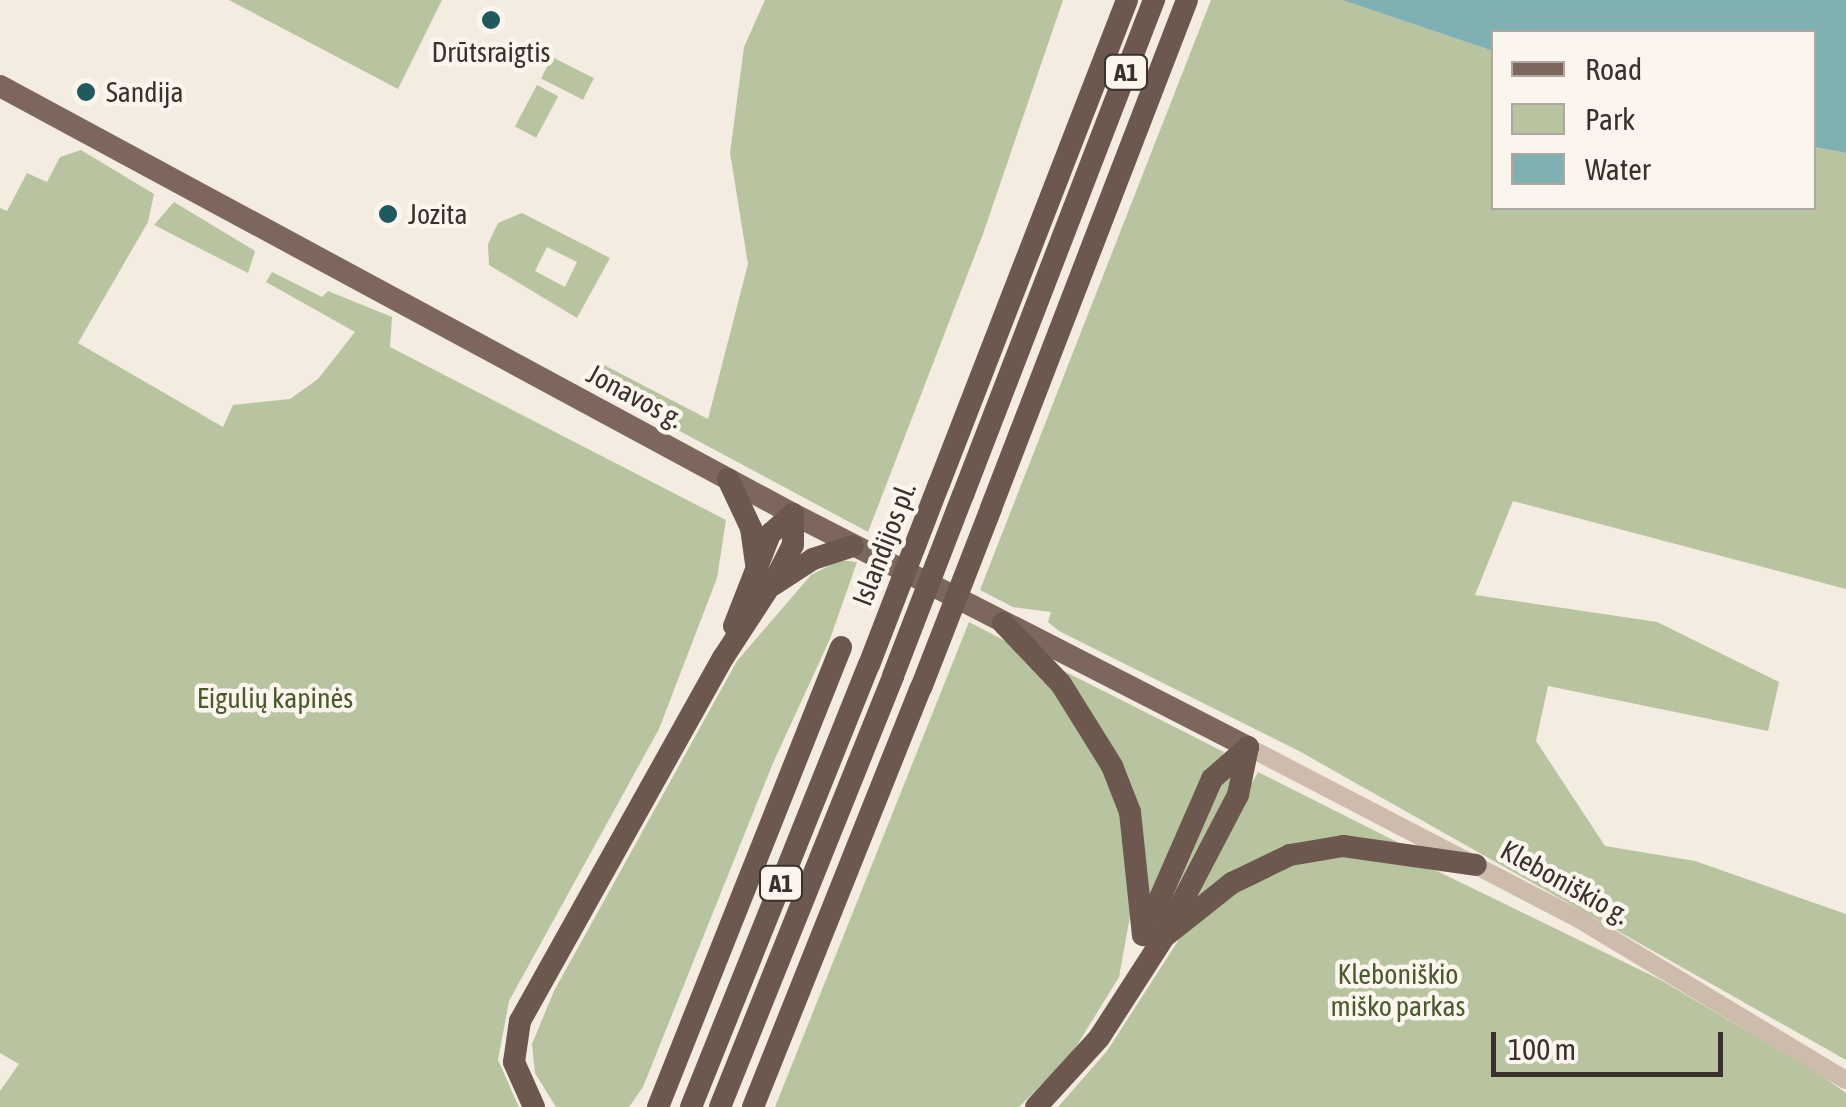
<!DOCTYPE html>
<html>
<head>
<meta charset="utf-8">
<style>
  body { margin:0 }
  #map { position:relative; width:1846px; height:1107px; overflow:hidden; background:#f4ebe1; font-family:"Asap Condensed",sans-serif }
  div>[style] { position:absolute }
  .green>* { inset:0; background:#b8c4a0; transform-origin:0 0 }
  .water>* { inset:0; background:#7fb0b2 }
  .tertiary>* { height:18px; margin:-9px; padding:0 9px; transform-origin:9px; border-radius:9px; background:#cdbbac }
  .primary>* { height:22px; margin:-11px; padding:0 11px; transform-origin:11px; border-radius:11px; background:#7d675c }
  .trunk>* { height:22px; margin:-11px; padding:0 11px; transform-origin:11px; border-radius:11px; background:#6c584f }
  .trunk-bridge>* { height:22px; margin:-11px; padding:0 11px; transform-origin:11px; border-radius:11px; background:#6c584f }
  .dots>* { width:28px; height:28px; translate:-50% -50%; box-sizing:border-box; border:5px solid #fbf5ee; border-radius:50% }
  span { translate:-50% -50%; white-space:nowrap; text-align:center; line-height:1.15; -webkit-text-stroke:9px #fbf5ee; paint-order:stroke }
  .shield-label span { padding:2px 8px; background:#fbf5ee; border:2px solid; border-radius:8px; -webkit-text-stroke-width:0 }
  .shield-label { font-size:25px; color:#3b302b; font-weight:700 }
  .poi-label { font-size:28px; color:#3b302b }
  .left { translate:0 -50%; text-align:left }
  .street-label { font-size:28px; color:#3b302b }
  .park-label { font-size:28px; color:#4a5a2e }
  .legend { position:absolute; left:1491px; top:30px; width:325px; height:180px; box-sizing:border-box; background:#fbf5ee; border:2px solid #aea6a0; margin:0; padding:12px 18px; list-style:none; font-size:30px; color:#3b302b }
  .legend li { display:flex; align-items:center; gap:20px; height:50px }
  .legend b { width:50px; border:2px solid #aea6a0 }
  .scale { position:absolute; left:1491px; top:1032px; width:232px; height:45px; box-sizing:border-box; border:5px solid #3b302b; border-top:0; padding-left:12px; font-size:30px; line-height:35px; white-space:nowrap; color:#3b302b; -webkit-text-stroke:8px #fbf5ee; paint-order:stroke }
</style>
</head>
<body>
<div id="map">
  <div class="green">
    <div style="clip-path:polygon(229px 0,442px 0,398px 89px)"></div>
    <div style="clip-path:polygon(765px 0,1063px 0,983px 234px,868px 532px,674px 428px,680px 416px,601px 377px,604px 365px,708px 419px,748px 264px,730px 153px,744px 47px)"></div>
    <div style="clip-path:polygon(1211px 0,1342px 0,1493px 51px,1494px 208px,1814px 208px,1814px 147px,1846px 153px,1846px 589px,1513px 501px,1475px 595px,1657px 622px,1779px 682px,1768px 731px,1548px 686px,1536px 741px,1605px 846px,1695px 861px,1846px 914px,1846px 1060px,1299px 751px,1059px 631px,1048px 622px,1051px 612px,1013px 607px,980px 590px)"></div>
    <div style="left:552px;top:57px;width:47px;height:24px;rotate:27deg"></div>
    <div style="left:537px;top:85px;width:24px;height:47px;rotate:28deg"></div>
    <div style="clip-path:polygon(81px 150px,154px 194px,148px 222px,78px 343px,223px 427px,233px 405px,290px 399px,318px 379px,355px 332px,266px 282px,272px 272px,322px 297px,328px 291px,392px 317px,390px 347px,726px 520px,717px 578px,659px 729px,509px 1001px,498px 1060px,519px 1107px,0 1107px,0 1091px,19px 1064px,0 1053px,0 208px,7px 211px,27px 173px,47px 182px,60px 157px)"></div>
    <div style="clip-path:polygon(174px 202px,255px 251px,248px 273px,154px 225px)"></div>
    <div style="clip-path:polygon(evenodd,522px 213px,610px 258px,577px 318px,489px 265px,488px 244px,498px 223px,522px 213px,547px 247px,577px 262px,565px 287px,535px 271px,547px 247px)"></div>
    <div style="clip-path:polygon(840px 560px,857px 562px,830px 639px,773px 763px,643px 1087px,629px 1107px,556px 1107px,535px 1073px,532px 1044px,554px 991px,737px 661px,811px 575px)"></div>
    <div style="clip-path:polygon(969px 622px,1017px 647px,1056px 694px,1105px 772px,1123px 813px,1134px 894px,1119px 977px,1071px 1055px,1019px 1107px,775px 1107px)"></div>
    <div style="clip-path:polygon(1062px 670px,1224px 752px,1150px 907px,1124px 769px)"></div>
    <div style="clip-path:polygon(1258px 772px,1405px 846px,1365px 841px,1188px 902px)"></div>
    <div style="clip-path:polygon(1239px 773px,1180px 889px,1174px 891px,1222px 775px)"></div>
    <div style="clip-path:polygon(1352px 853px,1437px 871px,1659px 979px,1818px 1073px,1846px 1093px,1846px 1107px,1058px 1107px,1107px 1051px,1187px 927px,1222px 897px,1317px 855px)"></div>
  </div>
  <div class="water">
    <div style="clip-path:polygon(1342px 0,1846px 0,1846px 153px,1814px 147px,1814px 32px,1494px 32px,1493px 51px)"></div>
  </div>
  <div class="tertiary">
    <div style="left:1248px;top:747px;width:377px;rotate:27.5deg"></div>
    <div style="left:1582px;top:921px;width:308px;rotate:31.1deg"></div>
  </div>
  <div class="primary">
    <div style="left:0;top:86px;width:901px;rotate:28.36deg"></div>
    <div style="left:793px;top:514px;width:511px;rotate:27.12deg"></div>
  </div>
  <div class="trunk">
    <div style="left:728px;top:479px;width:54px;rotate:64.9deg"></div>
    <div style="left:751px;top:528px;width:35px;rotate:82deg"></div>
    <div style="left:939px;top:484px;width:519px;rotate:-68.77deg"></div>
    <div style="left:963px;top:495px;width:531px;rotate:-68.9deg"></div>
    <div style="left:991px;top:508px;width:544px;rotate:-68.9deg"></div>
    <div style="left:773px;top:585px;width:48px;rotate:-33deg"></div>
    <div style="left:813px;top:559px;width:42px;rotate:-18deg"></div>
    <div style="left:1003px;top:623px;width:84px;rotate:46.4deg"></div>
    <div style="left:1061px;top:684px;width:97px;rotate:58.1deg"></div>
    <div style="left:1112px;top:766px;width:49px;rotate:68.6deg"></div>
    <div style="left:1130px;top:812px;width:124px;rotate:84deg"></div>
    <div style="left:734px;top:626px;width:99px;rotate:-68.6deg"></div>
    <div style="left:770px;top:534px;width:30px;rotate:-41deg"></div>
    <div style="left:1170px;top:925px;width:147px;rotate:-62.4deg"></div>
    <div style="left:1238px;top:795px;width:49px;rotate:-78.2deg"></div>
    <div style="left:1146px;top:930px;width:165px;rotate:-66.4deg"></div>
    <div style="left:1212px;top:779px;width:48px;rotate:-41.6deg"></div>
    <div style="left:534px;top:1107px;width:49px;rotate:-114deg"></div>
    <div style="left:514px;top:1062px;width:41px;rotate:-81.7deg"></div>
    <div style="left:520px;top:1021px;width:416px;rotate:-60.8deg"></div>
    <div style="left:723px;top:658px;width:103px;rotate:-56.9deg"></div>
    <div style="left:779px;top:572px;width:30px;rotate:-63deg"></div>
    <div style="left:793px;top:545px;width:31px;rotate:-90deg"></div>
    <div style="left:658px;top:1107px;width:495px;rotate:-68.3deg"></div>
    <div style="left:691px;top:1107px;width:476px;rotate:-68.1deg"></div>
    <div style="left:720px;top:1107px;width:464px;rotate:-68.1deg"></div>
    <div style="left:753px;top:1107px;width:451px;rotate:-68.2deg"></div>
    <div style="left:1036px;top:1107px;width:93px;rotate:-47.6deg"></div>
    <div style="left:1099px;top:1038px;width:120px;rotate:-57.2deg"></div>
    <div style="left:1164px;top:937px;width:87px;rotate:-38.5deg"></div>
    <div style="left:1232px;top:883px;width:64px;rotate:-25.8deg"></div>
    <div style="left:1290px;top:855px;width:54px;rotate:-9.6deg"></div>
    <div style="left:1343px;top:846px;width:134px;rotate:8.1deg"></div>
  </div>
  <div class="trunk-bridge">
    <div style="left:869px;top:665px;width:194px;rotate:-68.9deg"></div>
    <div style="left:893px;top:676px;width:194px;rotate:-68.9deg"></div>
    <div style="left:921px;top:688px;width:193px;rotate:-68.7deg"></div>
  </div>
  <div class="dots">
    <div style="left:491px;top:20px;background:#1f5a5e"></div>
    <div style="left:86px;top:92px;background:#1f5a5e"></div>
    <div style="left:388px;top:214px;background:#1f5a5e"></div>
  </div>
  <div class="shield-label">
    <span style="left:1126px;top:72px">A1</span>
    <span style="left:781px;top:883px">A1</span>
  </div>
  <div class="poi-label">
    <span style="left:491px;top:52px">Drūtsraigtis</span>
    <span class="left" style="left:106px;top:92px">Sandija</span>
    <span class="left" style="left:408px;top:214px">Jozita</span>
  </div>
  <div class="street-label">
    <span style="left:635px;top:396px;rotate:28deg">Jonavos g.</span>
    <span style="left:884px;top:544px;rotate:-69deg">Islandijos pl.</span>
    <span style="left:1565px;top:882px;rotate:29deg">Kleboniškio g.</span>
  </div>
  <div class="park-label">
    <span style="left:275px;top:698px">Eigulių kapinės</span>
    <span style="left:1398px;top:990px">Kleboniškio<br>miško parkas</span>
  </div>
  <ul class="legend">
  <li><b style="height:12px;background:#7d675c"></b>Road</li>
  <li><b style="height:28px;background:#b8c4a0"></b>Park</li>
  <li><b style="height:28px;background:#7fb0b2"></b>Water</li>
  </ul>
  <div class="scale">100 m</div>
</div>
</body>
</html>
